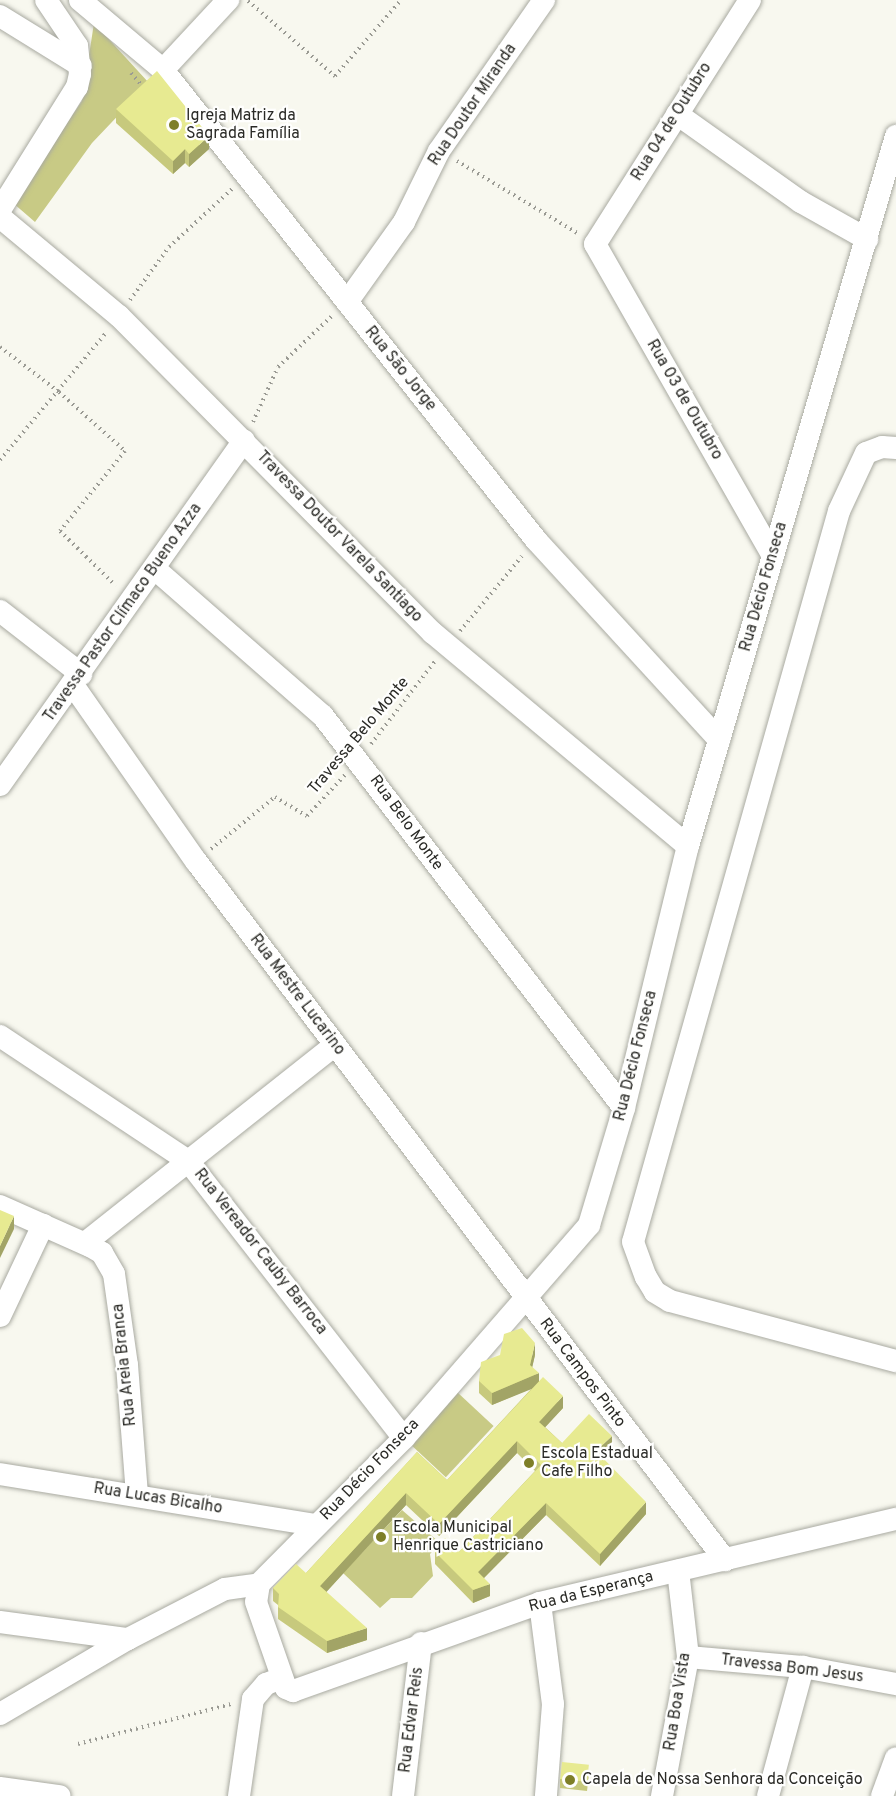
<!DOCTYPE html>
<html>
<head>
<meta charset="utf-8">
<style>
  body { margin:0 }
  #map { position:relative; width:896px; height:1796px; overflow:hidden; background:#f8f8ef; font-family:Overpass,sans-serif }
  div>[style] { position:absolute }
  .green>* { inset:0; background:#c8ca85; transform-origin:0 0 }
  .path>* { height:4px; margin-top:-2px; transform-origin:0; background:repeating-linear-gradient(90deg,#9a9a93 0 1.5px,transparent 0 6px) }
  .roads { filter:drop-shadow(0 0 2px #a9aaa1) drop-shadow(0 0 2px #a9aaa1) }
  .minor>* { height:22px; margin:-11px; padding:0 11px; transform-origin:11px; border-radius:11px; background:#fff }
  .wall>* { inset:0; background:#c7c97d }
  .shaded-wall>* { inset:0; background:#a2a466 }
  .building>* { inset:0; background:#e7ea91; transform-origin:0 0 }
  .dots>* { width:16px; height:16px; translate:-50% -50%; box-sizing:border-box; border:3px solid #fffffe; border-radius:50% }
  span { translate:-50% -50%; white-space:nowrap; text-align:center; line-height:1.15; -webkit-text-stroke:4.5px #fffffe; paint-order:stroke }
  .street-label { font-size:16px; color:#2a2a26 }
  .poi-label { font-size:16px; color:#2a2a26 }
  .left { translate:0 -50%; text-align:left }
</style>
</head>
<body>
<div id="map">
  <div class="green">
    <div style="clip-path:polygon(94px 23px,149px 83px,92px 143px,35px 222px,13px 203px,82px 101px)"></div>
    <div style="left:457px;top:1392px;width:50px;height:70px;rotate:43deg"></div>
    <div style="clip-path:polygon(402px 1510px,440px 1543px,430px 1554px,433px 1576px,412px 1598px,391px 1598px,380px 1608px,343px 1573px)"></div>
  </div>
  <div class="path">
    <div style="left:248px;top:1px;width:115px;rotate:40.8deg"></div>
    <div style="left:335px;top:76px;width:101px;rotate:-49deg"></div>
    <div style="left:131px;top:73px;width:20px;rotate:49deg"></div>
    <div style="left:457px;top:161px;width:142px;rotate:30.9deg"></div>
    <div style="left:130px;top:300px;width:66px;rotate:-53.7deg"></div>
    <div style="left:169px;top:247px;width:86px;rotate:-42.6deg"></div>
    <div style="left:0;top:347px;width:74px;rotate:37.3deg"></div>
    <div style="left:59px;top:392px;width:89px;rotate:41.8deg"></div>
    <div style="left:125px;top:451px;width:103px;rotate:129.1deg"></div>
    <div style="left:60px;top:531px;width:78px;rotate:44.5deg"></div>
    <div style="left:253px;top:422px;width:60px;rotate:-65.6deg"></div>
    <div style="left:278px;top:367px;width:76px;rotate:-43.4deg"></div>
    <div style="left:0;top:460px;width:165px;rotate:-50.2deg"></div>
    <div style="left:460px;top:631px;width:97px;rotate:-50.4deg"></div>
    <div style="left:371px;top:744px;width:106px;rotate:-52.3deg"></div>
    <div style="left:211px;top:849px;width:82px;rotate:-39.1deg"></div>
    <div style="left:275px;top:797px;width:37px;rotate:31deg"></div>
    <div style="left:307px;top:816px;width:56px;rotate:-47.2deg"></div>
    <div style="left:78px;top:1744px;width:159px;rotate:-14.6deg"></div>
  </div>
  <div class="roads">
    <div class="minor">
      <div style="left:80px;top:0;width:109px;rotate:40.1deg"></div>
      <div style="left:163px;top:70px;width:600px;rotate:51.56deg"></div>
      <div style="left:536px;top:540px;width:271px;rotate:47.5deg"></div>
      <div style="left:750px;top:0;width:289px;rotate:122.4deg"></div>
      <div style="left:595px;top:244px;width:359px;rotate:60.3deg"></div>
      <div style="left:0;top:16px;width:95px;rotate:31.7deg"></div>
      <div style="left:163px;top:70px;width:96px;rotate:-47.1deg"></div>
      <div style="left:677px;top:114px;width:152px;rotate:35.4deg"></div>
      <div style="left:801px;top:202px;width:76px;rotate:29.3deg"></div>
      <div style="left:0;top:210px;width:145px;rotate:-58deg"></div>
      <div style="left:77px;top:87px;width:13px;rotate:-77deg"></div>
      <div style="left:80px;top:74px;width:28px;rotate:-96deg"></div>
      <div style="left:77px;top:46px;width:55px;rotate:-124deg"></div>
      <div style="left:0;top:217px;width:155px;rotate:39.8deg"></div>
      <div style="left:119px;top:316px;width:446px;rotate:45.3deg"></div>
      <div style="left:433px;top:633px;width:332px;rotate:39.9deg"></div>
      <div style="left:347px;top:302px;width:98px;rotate:-54.5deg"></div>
      <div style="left:404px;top:222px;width:79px;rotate:-63.8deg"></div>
      <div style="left:439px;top:151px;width:184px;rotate:-55.2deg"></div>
      <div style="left:896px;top:448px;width:14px;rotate:-176deg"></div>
      <div style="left:882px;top:447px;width:17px;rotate:159deg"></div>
      <div style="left:866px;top:453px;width:64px;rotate:115deg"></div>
      <div style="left:839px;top:511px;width:759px;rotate:105.74deg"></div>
      <div style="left:633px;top:1242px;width:37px;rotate:70deg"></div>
      <div style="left:646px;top:1277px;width:17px;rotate:59deg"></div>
      <div style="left:655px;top:1292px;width:17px;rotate:31deg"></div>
      <div style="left:670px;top:1301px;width:234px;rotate:14.9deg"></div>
      <div style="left:155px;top:569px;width:223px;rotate:41.2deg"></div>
      <div style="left:323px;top:716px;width:494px;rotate:52.5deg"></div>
      <div style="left:0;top:611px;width:103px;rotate:37.9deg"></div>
      <div style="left:73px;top:685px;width:215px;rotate:55.1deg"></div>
      <div style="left:196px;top:861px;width:877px;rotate:52.88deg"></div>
      <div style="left:0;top:785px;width:422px;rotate:-54.7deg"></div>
      <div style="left:0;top:1036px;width:226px;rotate:33.6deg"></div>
      <div style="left:188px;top:1161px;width:351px;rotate:52.1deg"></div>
      <div style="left:0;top:1206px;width:98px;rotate:24deg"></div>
      <div style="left:90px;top:1246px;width:14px;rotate:30deg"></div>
      <div style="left:102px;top:1253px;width:24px;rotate:60deg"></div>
      <div style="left:114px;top:1274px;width:92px;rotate:81.9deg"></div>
      <div style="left:127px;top:1365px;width:129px;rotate:85.6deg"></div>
      <div style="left:85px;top:1243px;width:319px;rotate:-38.4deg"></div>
      <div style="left:0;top:1316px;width:101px;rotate:-64.7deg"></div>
      <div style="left:0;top:1474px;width:320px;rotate:9.2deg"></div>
      <div style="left:259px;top:1584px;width:18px;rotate:99deg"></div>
      <div style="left:256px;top:1602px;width:91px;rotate:70.8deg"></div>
      <div style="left:286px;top:1688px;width:8px;rotate:23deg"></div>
      <div style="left:293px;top:1691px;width:262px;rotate:-19.6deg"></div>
      <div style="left:540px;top:1603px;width:366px;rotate:-13.3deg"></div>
      <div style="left:540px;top:1603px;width:102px;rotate:82.7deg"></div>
      <div style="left:553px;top:1704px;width:92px;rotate:94.4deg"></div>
      <div style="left:0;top:1622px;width:129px;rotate:7.6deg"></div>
      <div style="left:688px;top:1657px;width:115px;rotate:5deg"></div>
      <div style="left:803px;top:1667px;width:95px;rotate:10.4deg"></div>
      <div style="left:0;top:1714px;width:148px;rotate:-30.4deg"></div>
      <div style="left:128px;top:1639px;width:109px;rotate:-27.3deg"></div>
      <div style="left:225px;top:1589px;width:34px;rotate:-8deg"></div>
      <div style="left:259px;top:1584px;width:206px;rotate:-45.2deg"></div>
      <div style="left:404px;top:1438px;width:282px;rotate:-49deg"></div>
      <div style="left:589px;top:1225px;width:122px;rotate:-73.3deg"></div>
      <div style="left:624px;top:1108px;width:270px;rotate:-76.3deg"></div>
      <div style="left:688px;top:846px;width:740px;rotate:-73.67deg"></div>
      <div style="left:0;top:1788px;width:60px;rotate:7.7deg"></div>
      <div style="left:239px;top:1796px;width:98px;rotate:-81.8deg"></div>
      <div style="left:253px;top:1699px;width:20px;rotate:-49deg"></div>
      <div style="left:266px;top:1684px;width:17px;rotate:-21deg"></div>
      <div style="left:403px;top:1796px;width:154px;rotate:-83.3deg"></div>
      <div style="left:662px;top:1796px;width:141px;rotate:-79.4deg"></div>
      <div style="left:688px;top:1657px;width:87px;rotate:-96.6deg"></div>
      <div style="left:768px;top:1796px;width:134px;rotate:-74.8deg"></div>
      <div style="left:882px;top:1796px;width:40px;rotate:-69.8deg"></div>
    </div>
  </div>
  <div class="wall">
    <div style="clip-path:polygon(116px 109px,209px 149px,189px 167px,185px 163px,173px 174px,116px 123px)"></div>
    <div style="clip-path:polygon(535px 1355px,532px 1367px,539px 1381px,563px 1408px,545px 1427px,562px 1443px,612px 1448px,602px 1457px,646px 1514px,600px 1566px,546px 1515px,484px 1578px,490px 1596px,473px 1603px,435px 1564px,435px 1552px,459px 1552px,535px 1471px,517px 1453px,439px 1536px,406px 1505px,326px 1592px,367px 1640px,327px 1653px,278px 1619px,278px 1605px,273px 1601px,273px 1588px,306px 1573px,417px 1452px,447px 1480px,532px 1388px,492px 1405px,479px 1393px,479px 1381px)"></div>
    <div style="clip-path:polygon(589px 1774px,587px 1791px,560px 1788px,560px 1779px)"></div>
  </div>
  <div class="shaded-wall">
    <div style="clip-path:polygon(209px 136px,209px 149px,189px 167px,189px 154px)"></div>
    <div style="clip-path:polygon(185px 149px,185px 163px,173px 174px,173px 161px)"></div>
    <div style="clip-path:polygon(14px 1216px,14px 1229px,0 1258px,0 1246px)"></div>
    <div style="clip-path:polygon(535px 1343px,535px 1355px,530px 1377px,530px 1365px)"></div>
    <div style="clip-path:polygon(539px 1373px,539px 1386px,492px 1405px,492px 1393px)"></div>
    <div style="clip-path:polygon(563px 1396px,563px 1408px,539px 1434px,539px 1422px)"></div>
    <div style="clip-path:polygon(612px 1436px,612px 1448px,596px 1464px,596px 1451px)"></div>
    <div style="clip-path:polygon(517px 1441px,517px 1453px,439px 1536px,439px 1524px)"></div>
    <div style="clip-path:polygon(406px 1493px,406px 1505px,320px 1599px,320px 1586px)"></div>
    <div style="clip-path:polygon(646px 1502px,646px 1514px,600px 1566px,600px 1554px)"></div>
    <div style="clip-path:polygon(546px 1503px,546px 1515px,478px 1584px,478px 1572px)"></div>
    <div style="clip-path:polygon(490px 1584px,490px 1596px,473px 1603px,473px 1590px)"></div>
    <div style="clip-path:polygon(367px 1628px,367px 1640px,327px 1653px,327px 1641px)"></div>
  </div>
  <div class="building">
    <div style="clip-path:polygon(157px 71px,209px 136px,189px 154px,185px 149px,173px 161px,116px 109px)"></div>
    <div style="clip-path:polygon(0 1210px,14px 1216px,0 1246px)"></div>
    <div style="clip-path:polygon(522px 1328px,535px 1343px,530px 1365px,539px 1373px,492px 1393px,479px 1381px,481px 1362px,500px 1355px,504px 1334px)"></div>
    <div style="clip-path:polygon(543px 1377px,563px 1396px,539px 1422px,562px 1443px,589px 1414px,612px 1436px,596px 1451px,646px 1502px,600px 1554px,546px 1503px,478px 1572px,490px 1584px,473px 1590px,435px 1552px,445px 1538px,459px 1552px,541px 1465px,517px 1441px,439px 1524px,406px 1493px,320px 1586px,367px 1628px,327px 1641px,278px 1607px,279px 1594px,273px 1588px,296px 1564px,306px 1573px,417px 1452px,447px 1480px)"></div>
    <div style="left:562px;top:1762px;width:27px;height:17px;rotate:6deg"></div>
  </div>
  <div class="dots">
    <div style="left:174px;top:125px;background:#7e7f28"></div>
    <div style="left:529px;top:1463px;background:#7e7f28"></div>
    <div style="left:381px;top:1537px;background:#7e7f28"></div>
    <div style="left:570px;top:1780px;background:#7e7f28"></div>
  </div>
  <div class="street-label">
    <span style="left:473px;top:105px;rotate:-56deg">Rua Doutor Miranda</span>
    <span style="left:672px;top:122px;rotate:-58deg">Rua 04 de Outubro</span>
    <span style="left:400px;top:369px;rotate:51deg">Rua São Jorge</span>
    <span style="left:684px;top:400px;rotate:60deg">Rua 03 de Outubro</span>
    <span style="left:339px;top:537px;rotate:46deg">Travessa Doutor Varela Santiago</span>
    <span style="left:764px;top:587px;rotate:-74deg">Rua Décio Fonseca</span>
    <span style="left:123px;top:613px;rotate:-55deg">Travessa Pastor Clímaco Bueno Azza</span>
    <span style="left:359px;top:736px;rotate:-50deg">Travessa Belo Monte</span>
    <span style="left:406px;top:823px;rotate:54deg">Rua Belo Monte</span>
    <span style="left:297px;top:995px;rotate:53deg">Rua Mestre Lucarino</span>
    <span style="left:636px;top:1056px;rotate:-76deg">Rua Décio Fonseca</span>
    <span style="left:260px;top:1252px;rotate:52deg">Rua Vereador Cauby Barroca</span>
    <span style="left:125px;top:1365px;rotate:-96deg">Rua Areia Branca</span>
    <span style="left:582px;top:1373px;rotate:53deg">Rua Campos Pinto</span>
    <span style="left:370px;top:1470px;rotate:-46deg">Rua Décio Fonseca</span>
    <span style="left:158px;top:1499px;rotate:9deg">Rua Lucas Bicalho</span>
    <span style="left:591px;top:1592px;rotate:-14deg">Rua da Esperança</span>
    <span style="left:792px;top:1669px;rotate:7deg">Travessa Bom Jesus</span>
    <span style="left:678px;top:1702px;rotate:-81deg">Rua Boa Vista</span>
    <span style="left:412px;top:1720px;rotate:-83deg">Rua Edvar Reis</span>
  </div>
  <div class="poi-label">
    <span class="left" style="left:186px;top:125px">Igreja Matriz da<br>Sagrada Família</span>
    <span class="left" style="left:541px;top:1463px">Escola Estadual<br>Cafe Filho</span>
    <span class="left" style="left:393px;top:1537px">Escola Municipal<br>Henrique Castriciano</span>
    <span class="left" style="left:582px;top:1780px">Capela de Nossa Senhora da Conceição</span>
  </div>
</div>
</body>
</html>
